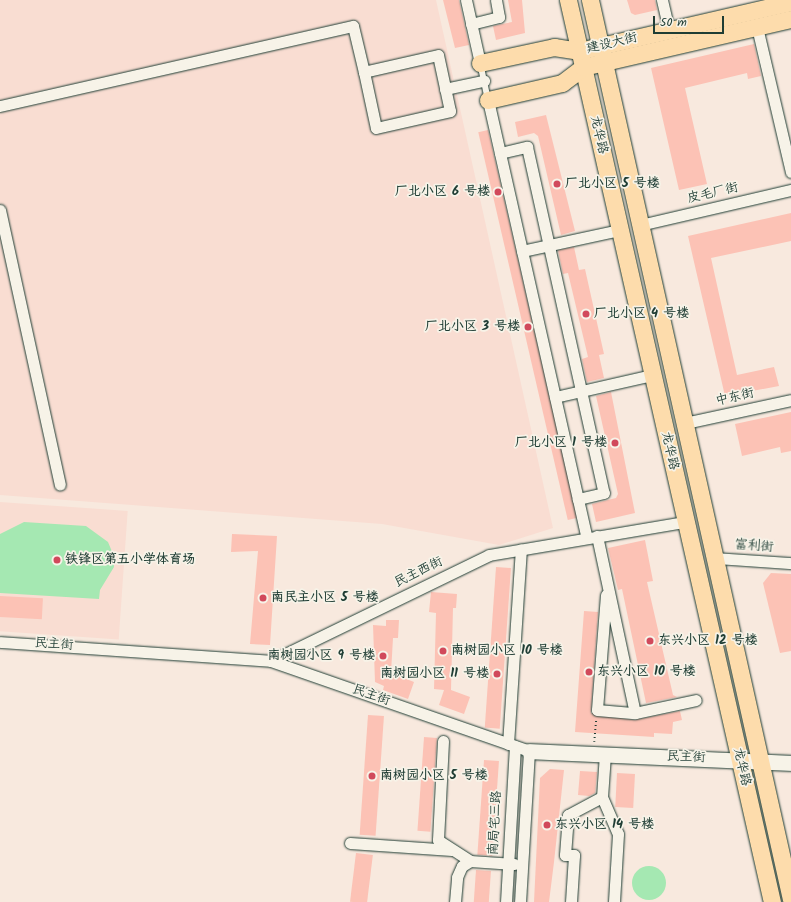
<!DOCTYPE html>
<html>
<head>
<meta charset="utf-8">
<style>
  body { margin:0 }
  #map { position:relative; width:791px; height:902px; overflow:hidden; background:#f8e9de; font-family:Kalam,"LXGW WenKai TC",sans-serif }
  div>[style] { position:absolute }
  .built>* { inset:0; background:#f9ddd2; transform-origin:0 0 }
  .green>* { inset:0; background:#a5e8b2 }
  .round { border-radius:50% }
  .building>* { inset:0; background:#fcc2b5; transform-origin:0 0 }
  .path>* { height:1.5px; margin-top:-0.75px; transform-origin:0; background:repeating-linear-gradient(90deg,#1f3d34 0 1px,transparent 0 4px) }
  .roads { filter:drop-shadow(0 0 1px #1f3d34) drop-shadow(0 0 1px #1f3d34) }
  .lane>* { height:5.5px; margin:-2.75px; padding:0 2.75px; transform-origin:2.75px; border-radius:2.75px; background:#f7f3e8 }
  .street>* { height:11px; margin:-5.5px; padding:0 5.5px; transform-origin:5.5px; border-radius:5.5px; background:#f7f3e8 }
  .secondary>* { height:15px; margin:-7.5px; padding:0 7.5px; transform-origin:7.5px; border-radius:7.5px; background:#f7f3e8 }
  .primary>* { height:17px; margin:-8.5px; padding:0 8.5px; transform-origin:8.5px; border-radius:8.5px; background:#fddcac }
  .dots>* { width:11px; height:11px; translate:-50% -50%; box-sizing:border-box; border:2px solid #f7f3e8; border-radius:50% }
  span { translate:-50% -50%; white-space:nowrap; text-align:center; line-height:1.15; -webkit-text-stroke:3.5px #f7f3e8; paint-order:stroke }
  .street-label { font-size:13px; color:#1f3d34 }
  .poi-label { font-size:13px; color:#1f3d34; font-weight:700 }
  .left { translate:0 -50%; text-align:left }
  .right { translate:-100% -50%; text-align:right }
  .scale { position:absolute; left:653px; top:16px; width:71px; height:18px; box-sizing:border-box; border:2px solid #1f3d34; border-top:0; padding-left:5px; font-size:12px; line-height:14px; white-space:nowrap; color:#1f3d34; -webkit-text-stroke:3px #f7f3e8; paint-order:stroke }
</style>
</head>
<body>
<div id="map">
  <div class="built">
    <div style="clip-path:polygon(0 0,436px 0,553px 528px,499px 545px,382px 524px,0 495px)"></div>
    <div style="left:0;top:502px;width:128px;height:129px;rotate:4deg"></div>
  </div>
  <div class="green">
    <div style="clip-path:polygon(24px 522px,86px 526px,108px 542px,113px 554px,114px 567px,100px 590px,99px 599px,0 593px,0 534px)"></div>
    <div class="round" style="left:632px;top:866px;width:34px;height:34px"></div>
  </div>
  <div class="building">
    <div style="clip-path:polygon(443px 0,459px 0,469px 45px,455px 48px)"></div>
    <div style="clip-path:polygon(508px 0,522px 0,525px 33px,496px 40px,493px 26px,512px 22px)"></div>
    <div style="clip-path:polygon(627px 0,655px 0,657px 10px,635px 15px,631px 13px)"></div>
    <div style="clip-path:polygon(754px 44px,761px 76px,748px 79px,747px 73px,685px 88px,707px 184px,679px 190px,651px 68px)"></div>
    <div style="clip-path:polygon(546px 115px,575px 231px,561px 235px,538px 136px,534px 133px,518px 137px,515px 122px)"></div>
    <div style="left:488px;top:130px;width:398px;height:10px;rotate:77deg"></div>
    <div style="clip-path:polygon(791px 213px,791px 241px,711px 258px,737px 375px,774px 367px,779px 386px,725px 396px,688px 236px)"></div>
    <div style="clip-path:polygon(574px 247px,579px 270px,585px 269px,604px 354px,599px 355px,604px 378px,587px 382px,582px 359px,588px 357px,568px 273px,563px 274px,558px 250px)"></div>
    <div style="clip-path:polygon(611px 392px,635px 513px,596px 522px,592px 504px,616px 498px,618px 494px,596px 396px)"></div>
    <div style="clip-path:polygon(791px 412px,791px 451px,781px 453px,780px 447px,742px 456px,735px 424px)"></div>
    <div style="clip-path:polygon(232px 534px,277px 536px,270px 645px,250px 644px,258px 551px,231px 552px)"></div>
    <div style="clip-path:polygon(645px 540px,653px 581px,647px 582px,673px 695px,677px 697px,646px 703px,622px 589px,618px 590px,608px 548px)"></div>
    <div style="left:496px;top:567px;width:15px;height:161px;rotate:4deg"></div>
    <div style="clip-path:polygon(771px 573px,791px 574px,791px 651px,780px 653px,763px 583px)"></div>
    <div style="clip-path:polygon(431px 592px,457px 594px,456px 608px,453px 608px,451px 690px,470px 697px,464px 714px,439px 705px,444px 690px,434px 689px,436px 613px,429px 612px)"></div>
    <div style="left:0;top:596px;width:43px;height:21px;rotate:3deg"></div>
    <div style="clip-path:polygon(584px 611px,598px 612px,591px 713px,634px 720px,680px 711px,682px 720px,673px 722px,672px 734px,654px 733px,654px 737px,575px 732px)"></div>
    <div style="clip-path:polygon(386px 620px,399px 620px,398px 638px,393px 638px,391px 673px,414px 682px,408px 699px,383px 690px,384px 686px,375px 682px,373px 625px,386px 626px)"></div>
    <div style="left:368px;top:715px;width:16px;height:120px;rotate:4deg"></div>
    <div style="left:424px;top:737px;width:13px;height:94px;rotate:4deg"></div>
    <div style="left:484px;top:760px;width:15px;height:95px;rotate:4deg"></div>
    <div style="clip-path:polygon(550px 769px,564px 770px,554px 862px,549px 902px,534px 902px,540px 778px)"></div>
    <div style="clip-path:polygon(580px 771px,597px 772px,595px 793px,589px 796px,578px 795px)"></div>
    <div style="left:617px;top:773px;width:18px;height:34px;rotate:3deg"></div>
    <div style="left:356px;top:853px;width:17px;height:49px;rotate:7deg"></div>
    <div style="left:476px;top:870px;width:15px;height:32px;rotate:4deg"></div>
  </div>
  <div class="path">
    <div style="left:594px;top:742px;width:22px;rotate:-85deg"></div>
  </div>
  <div class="roads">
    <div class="lane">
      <div style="left:481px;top:65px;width:34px;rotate:78deg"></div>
    </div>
    <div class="street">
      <div style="left:466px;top:0;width:65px;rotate:77.5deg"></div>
      <div style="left:662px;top:0;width:31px;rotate:77deg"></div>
      <div style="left:471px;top:24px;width:29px;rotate:-14deg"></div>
      <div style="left:499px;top:17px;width:17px;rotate:-100deg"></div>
      <div style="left:757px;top:27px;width:149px;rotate:76.8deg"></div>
      <div style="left:445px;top:89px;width:40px;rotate:-12deg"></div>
      <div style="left:488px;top:100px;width:449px;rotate:77.3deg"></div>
      <div style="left:0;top:106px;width:362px;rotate:-12.8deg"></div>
      <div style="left:353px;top:26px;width:47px;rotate:76.6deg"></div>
      <div style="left:364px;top:72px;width:57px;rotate:77.9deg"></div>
      <div style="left:376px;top:128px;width:76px;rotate:-12.9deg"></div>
      <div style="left:450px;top:111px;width:57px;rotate:-102.1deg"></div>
      <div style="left:438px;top:55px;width:76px;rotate:167.1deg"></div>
      <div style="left:500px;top:153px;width:28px;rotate:-13deg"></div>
      <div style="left:527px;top:147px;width:354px;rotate:77.5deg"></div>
      <div style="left:604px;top:493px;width:27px;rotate:167deg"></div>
      <div style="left:0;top:210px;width:281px;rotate:77.7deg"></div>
      <div style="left:640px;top:225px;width:155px;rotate:-13.1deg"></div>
      <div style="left:522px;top:251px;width:99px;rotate:-12.2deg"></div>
      <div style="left:555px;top:397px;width:99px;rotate:-12.8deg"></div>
      <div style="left:685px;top:423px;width:108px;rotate:-12.2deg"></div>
      <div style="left:597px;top:536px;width:181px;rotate:77.9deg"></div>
      <div style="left:635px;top:713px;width:62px;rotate:-12deg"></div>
      <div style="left:715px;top:558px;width:76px;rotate:3.8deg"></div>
      <div style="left:606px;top:595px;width:115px;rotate:94.5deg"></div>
      <div style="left:597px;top:710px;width:38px;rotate:5deg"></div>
      <div style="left:0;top:642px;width:272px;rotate:4deg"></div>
      <div style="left:271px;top:661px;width:273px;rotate:19.2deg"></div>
      <div style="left:529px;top:751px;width:151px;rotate:93.4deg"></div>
      <div style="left:271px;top:661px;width:242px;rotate:-25.9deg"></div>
      <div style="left:489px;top:555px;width:199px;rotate:-9.6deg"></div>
      <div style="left:443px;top:741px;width:99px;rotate:92.9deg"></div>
      <div style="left:438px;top:840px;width:38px;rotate:33deg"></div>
      <div style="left:508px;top:744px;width:195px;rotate:-86.2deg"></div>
      <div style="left:605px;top:754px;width:43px;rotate:94deg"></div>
      <div style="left:602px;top:797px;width:40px;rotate:66.6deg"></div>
      <div style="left:618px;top:834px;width:68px;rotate:93.4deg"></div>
      <div style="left:350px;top:843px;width:102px;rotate:3.9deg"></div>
      <div style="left:455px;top:902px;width:25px;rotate:-85deg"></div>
      <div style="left:457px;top:877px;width:12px;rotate:-66deg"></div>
      <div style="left:462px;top:866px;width:9px;rotate:-32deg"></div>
      <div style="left:470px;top:861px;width:44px;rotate:3.9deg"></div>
      <div style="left:506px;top:902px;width:156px;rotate:-86.7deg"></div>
      <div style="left:571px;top:902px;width:47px;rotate:-86.3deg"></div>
      <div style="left:574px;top:855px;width:9px;rotate:180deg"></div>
      <div style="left:565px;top:855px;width:40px;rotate:-85.7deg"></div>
      <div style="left:568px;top:815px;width:38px;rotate:-28deg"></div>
    </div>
    <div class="secondary">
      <div style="left:529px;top:751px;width:262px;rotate:2.6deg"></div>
    </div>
    <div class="primary">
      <div style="left:568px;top:0;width:925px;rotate:77.26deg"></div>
      <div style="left:590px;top:0;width:921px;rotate:77.4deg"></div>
      <div style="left:480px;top:63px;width:76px;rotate:-12.2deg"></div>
      <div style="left:554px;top:47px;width:25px;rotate:9deg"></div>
      <div style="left:579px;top:51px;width:218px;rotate:-13deg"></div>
      <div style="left:488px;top:100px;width:76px;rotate:-12.9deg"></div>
      <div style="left:562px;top:83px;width:26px;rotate:-37deg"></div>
      <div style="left:583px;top:67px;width:213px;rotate:-13deg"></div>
    </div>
  </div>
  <div class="dots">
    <div style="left:557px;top:184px;background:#d1495b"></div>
    <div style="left:498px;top:192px;background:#d1495b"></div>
    <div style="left:586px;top:314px;background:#d1495b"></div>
    <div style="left:528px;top:327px;background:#d1495b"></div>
    <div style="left:615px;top:443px;background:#d1495b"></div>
    <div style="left:57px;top:560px;background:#d1495b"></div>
    <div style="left:263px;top:598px;background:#d1495b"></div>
    <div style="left:650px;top:641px;background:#d1495b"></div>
    <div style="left:443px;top:651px;background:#d1495b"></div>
    <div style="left:383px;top:656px;background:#d1495b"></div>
    <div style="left:589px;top:672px;background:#d1495b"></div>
    <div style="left:497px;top:674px;background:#d1495b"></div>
    <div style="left:372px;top:776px;background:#d1495b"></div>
    <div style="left:547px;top:825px;background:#d1495b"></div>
  </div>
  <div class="street-label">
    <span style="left:612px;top:44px;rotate:-13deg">建设大街</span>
    <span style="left:598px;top:135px;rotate:77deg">龙华路</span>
    <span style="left:713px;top:194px;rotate:-13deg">皮毛厂街</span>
    <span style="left:735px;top:398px;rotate:-13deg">中东街</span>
    <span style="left:669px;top:451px;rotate:77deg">龙华路</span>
    <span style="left:754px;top:547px;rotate:4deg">富利街</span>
    <span style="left:419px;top:573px;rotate:-26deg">民主西街</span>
    <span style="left:54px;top:645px;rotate:4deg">民主街</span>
    <span style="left:371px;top:696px;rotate:19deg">民主街</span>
    <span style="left:686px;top:758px;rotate:2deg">民主街</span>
    <span style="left:741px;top:767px;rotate:77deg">龙华路</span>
    <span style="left:496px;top:823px;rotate:-87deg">南局宅三路</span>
  </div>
  <div class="poi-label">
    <span class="left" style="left:565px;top:184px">厂北小区 5 号楼</span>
    <span class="right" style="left:490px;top:192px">厂北小区 6 号楼</span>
    <span class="left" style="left:594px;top:314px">厂北小区 4 号楼</span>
    <span class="right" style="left:520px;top:327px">厂北小区 3 号楼</span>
    <span class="right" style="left:607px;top:443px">厂北小区 1 号楼</span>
    <span class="left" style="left:65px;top:560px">铁锋区第五小学体育场</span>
    <span class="left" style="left:271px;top:598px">南民主小区 5 号楼</span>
    <span class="left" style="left:658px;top:641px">东兴小区 12 号楼</span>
    <span class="left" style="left:451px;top:651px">南树园小区 10 号楼</span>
    <span class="right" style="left:375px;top:656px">南树园小区 9 号楼</span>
    <span class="left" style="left:597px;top:672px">东兴小区 10 号楼</span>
    <span class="right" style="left:489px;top:674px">南树园小区 11 号楼</span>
    <span class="left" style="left:380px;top:776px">南树园小区 5 号楼</span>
    <span class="left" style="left:555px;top:825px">东兴小区 14 号楼</span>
  </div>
  <div class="scale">50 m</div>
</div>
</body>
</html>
